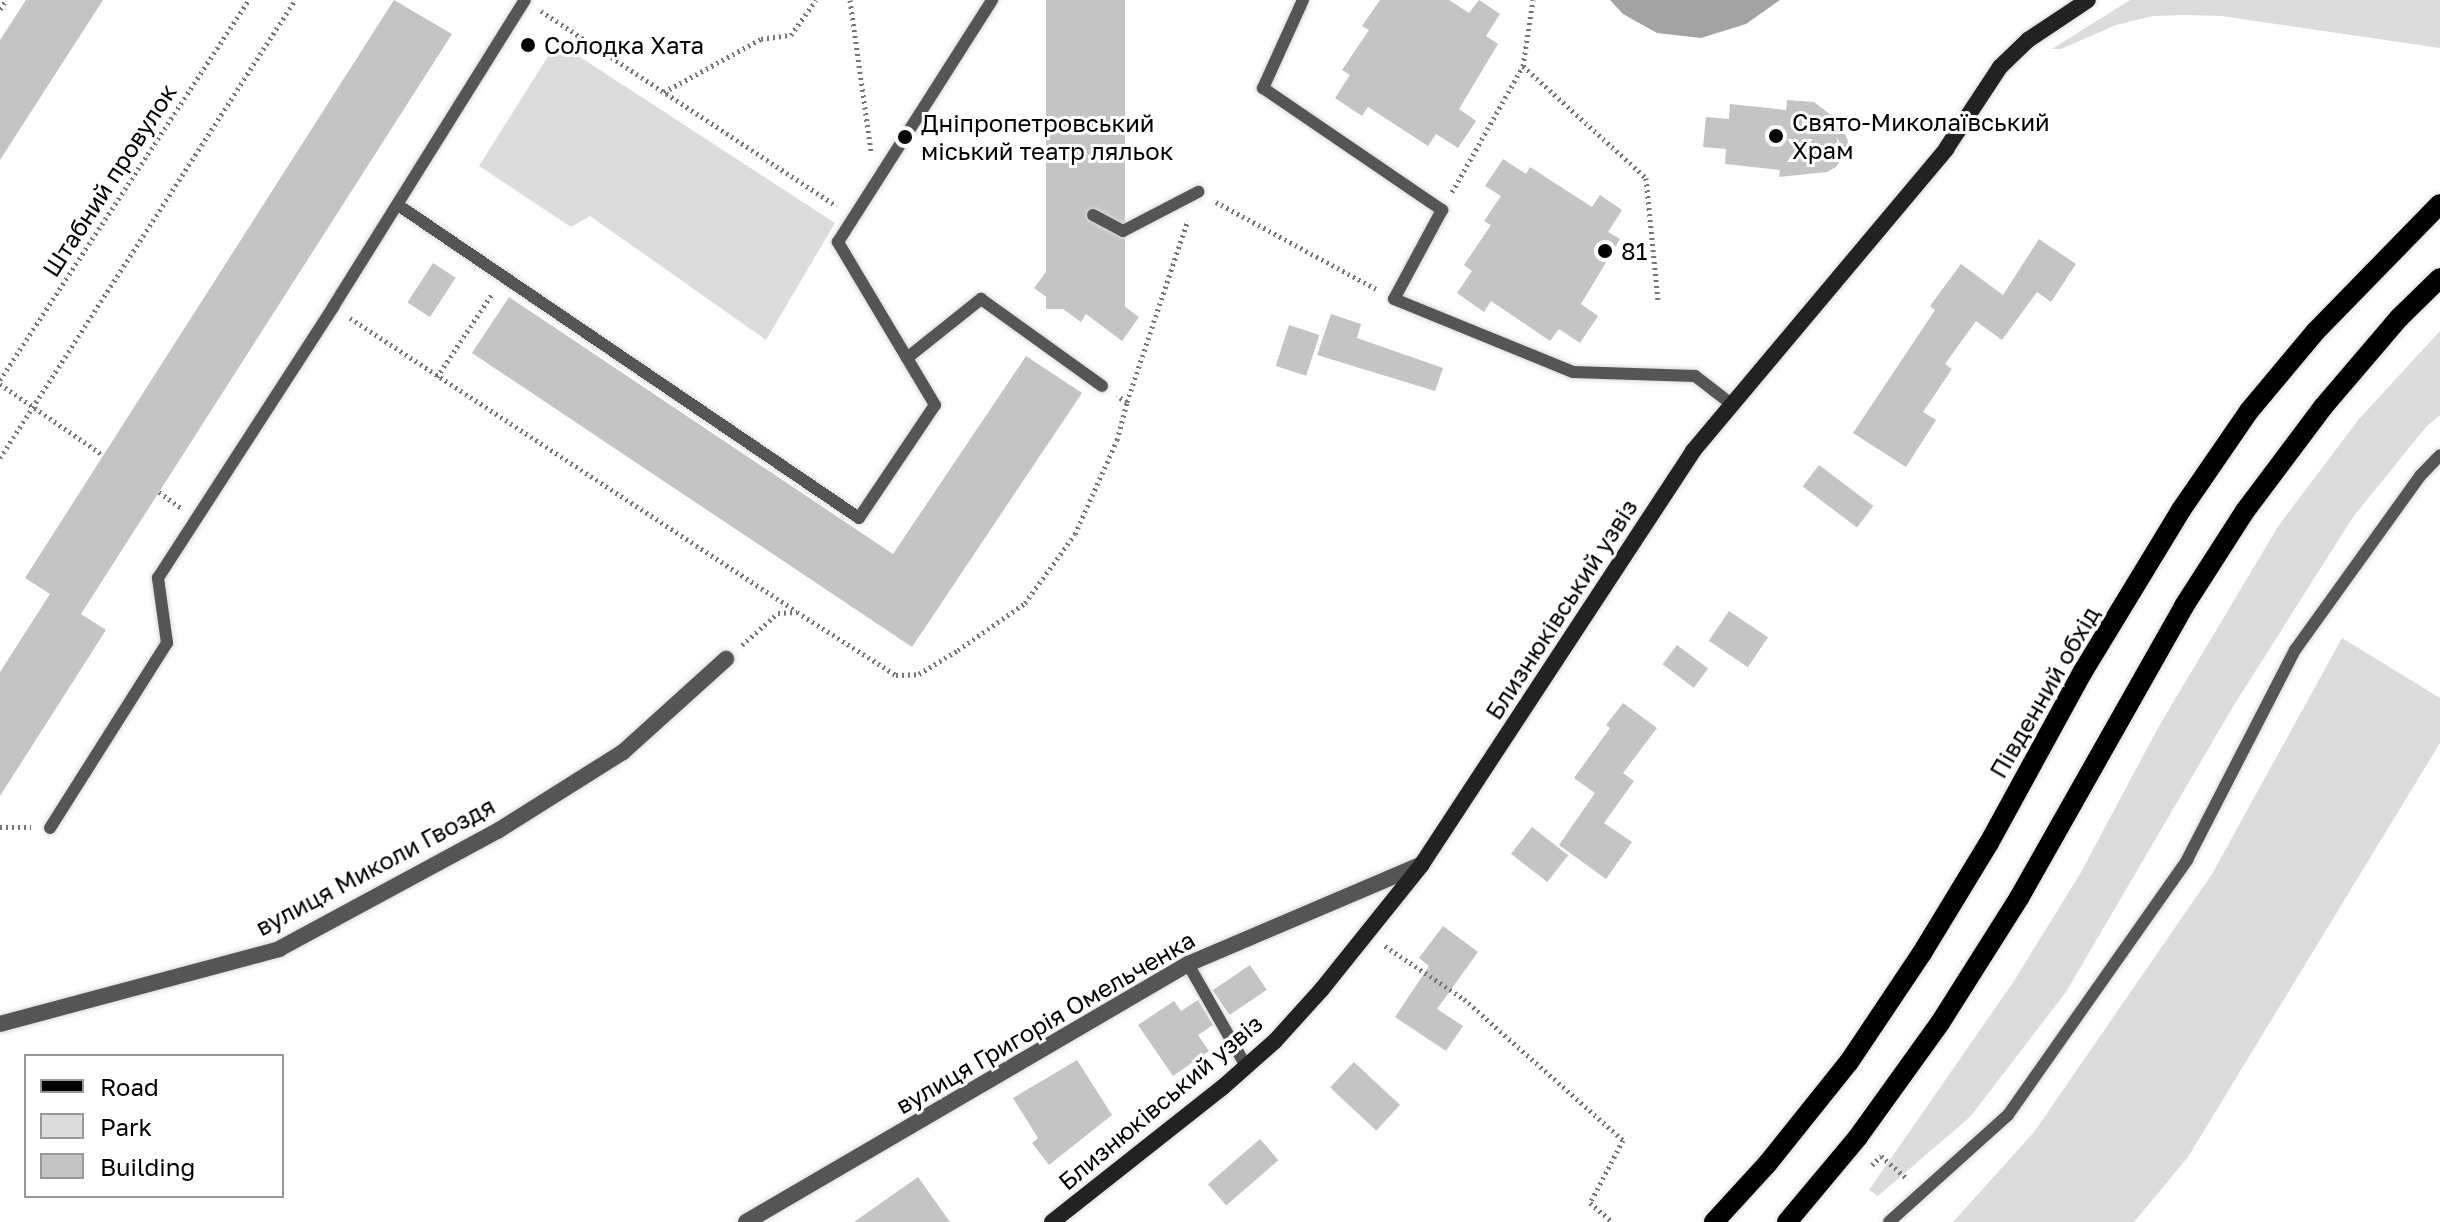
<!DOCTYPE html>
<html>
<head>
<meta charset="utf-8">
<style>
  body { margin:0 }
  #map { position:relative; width:2440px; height:1222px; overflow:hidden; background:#fff; font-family:"Golos Text",sans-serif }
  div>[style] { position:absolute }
  .green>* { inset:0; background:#dcdcdc }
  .water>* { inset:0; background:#a3a3a3 }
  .building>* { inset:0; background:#c4c4c4; transform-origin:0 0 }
  .path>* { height:5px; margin-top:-2.5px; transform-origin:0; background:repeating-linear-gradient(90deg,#777 0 2px,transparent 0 6px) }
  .roads { filter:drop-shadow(0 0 2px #dbdbdb) drop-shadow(0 0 2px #dbdbdb) }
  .lane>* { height:12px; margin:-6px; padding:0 6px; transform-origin:6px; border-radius:6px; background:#555 }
  .street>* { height:16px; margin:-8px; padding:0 8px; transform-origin:8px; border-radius:8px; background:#555 }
  .secondary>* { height:16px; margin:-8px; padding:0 8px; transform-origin:8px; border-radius:8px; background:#222 }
  .primary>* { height:20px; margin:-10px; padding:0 10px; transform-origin:10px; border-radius:10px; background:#000 }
  .dots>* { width:22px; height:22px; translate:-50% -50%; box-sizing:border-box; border:4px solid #fff; border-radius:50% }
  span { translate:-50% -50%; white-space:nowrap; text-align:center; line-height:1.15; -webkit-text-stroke:6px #fff; paint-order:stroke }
  .poi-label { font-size:24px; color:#000 }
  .left { translate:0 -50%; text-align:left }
  .street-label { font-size:24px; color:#000 }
  .legend { position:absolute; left:24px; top:1054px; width:260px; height:144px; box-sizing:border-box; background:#fff; border:2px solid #999; margin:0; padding:10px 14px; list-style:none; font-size:24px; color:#000 }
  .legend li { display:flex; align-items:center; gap:16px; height:40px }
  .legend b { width:40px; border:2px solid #999 }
</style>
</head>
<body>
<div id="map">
  <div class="green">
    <div style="clip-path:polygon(2130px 0,2440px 0,2440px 48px,2221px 16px,2186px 15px,2153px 16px,2116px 25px,2061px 49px,2052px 49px)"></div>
    <div style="clip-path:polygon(557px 42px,835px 223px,766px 340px,590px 216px,571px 227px,479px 166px)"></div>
    <div style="clip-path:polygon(2440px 331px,2440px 415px,2426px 427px,2353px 517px,2234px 705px,2066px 992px,1970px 1117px,1878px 1196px,1869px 1190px,2014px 981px,2080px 874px,2159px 726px,2279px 525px,2359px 419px)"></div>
    <div style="clip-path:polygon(2342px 638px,2440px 698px,2440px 743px,2188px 1157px,2134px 1222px,1953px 1222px,2034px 1132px,2212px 874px)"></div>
  </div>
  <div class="water">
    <div style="clip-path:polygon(1610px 0,1780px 0,1746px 24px,1701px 38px,1657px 33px,1623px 14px)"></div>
  </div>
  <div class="building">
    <div style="clip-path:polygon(26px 0,103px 0,0 160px,0 40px)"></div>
    <div style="clip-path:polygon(394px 0,452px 34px,81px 614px,106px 630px,0 796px,0 672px,50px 594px,25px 578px)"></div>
    <div style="left:1046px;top:0;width:79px;height:309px"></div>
    <div style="clip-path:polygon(1380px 0,1449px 0,1469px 13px,1479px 0,1500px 14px,1486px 36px,1498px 44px,1459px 109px,1476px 121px,1458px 148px,1436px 134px,1428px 146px,1368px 107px,1362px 116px,1335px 98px,1350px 75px,1342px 70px,1369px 30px,1362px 26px)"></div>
    <div style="clip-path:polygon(1787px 100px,1814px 102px,1840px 122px,1848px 141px,1847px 151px,1836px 167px,1827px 172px,1779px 177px,1780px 170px,1725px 164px,1726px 149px,1703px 147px,1706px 117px,1729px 119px,1730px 104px,1786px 110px)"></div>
    <div style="clip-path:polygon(1503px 159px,1526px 174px,1530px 167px,1592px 207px,1600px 195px,1622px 210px,1608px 232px,1620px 239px,1581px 304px,1598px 316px,1580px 343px,1559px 329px,1550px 341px,1491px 301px,1484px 312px,1457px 293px,1472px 271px,1464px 265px,1491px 225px,1484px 221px,1501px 196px,1485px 186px)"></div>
    <div style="clip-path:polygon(1073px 236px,1124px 272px,1108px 294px,1139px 317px,1122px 341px,1086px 314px,1081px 322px,1034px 288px)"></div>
    <div style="clip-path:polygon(2039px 239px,2076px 264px,2051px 302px,2037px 292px,2002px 340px,1976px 321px,1945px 364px,1952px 369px,1923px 412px,1936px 420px,1906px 467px,1853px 433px,1935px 310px,1930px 306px,1961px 264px,2003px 295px)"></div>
    <div style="left:433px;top:263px;width:27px;height:47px;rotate:33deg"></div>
    <div style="clip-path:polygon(509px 297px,893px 554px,1026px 356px,1082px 393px,912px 647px,472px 353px)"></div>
    <div style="clip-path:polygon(1331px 314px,1361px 324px,1357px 338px,1443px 368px,1435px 391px,1317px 355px)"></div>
    <div style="left:1289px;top:325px;width:32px;height:43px;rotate:18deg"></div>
    <div style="left:1819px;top:465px;width:68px;height:27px;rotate:37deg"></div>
    <div style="left:1729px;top:611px;width:47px;height:36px;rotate:34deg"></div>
    <div style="left:1677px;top:645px;width:39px;height:24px;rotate:37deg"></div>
    <div style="clip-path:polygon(1623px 703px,1657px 728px,1623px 773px,1634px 781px,1604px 823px,1632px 842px,1606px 879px,1559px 845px,1595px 793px,1574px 778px,1610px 728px,1606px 725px)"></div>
    <div style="left:1532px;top:827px;width:46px;height:34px;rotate:38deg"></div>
    <div style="clip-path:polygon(1443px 926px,1478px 952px,1437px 1009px,1463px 1026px,1446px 1051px,1395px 1017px,1429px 966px,1419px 958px)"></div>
    <div style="left:1250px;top:965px;width:30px;height:45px;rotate:56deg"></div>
    <div style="clip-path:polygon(1198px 1000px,1213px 1025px,1198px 1035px,1209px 1051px,1173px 1076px,1138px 1025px,1174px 1001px,1181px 1011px)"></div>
    <div style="clip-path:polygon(1077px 1060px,1112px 1115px,1049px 1165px,1032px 1143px,1038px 1138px,1013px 1098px)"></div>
    <div style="left:1354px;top:1062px;width:63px;height:35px;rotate:43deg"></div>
    <div style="left:1260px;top:1139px;width:28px;height:69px;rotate:49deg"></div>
    <div style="clip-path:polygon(918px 1177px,950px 1222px,854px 1222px)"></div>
  </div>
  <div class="path">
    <div style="left:850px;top:0;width:152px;rotate:82.1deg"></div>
    <div style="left:0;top:9px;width:11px;rotate:-56deg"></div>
    <div style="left:541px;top:11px;width:354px;rotate:33.4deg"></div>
    <div style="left:1523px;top:66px;width:166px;rotate:42.3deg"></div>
    <div style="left:1646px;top:178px;width:123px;rotate:84.4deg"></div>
    <div style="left:664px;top:92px;width:111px;rotate:-28.7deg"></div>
    <div style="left:761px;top:39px;width:30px;rotate:-8deg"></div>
    <div style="left:791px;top:35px;width:43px;rotate:-54.5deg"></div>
    <div style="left:1452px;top:192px;width:145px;rotate:-60.6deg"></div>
    <div style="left:1523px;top:66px;width:67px;rotate:-81.4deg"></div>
    <div style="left:1216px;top:202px;width:182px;rotate:28.5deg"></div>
    <div style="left:350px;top:318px;width:534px;rotate:33.3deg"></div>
    <div style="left:437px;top:377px;width:100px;rotate:-56.5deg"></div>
    <div style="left:0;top:380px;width:454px;rotate:-56.8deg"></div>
    <div style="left:0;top:384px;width:125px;rotate:34.6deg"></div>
    <div style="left:1127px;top:402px;width:192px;rotate:-71.5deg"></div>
    <div style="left:0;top:458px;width:545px;rotate:-57.21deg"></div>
    <div style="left:159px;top:492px;width:27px;rotate:36deg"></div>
    <div style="left:742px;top:645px;width:48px;rotate:-41.6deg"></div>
    <div style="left:778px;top:613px;width:19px;rotate:-3deg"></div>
    <div style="left:797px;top:612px;width:117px;rotate:32.5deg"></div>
    <div style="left:896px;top:675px;width:23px;rotate:-2deg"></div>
    <div style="left:919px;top:674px;width:46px;rotate:-31.6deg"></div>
    <div style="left:958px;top:650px;width:82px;rotate:-35deg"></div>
    <div style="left:1025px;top:603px;width:85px;rotate:-54.1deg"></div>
    <div style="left:1075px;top:534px;width:103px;rotate:-65.9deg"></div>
    <div style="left:1117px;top:440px;width:39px;rotate:-75deg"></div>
    <div style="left:1127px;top:402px;width:12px;rotate:-149deg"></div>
    <div style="left:0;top:827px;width:31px"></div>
    <div style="left:1385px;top:946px;width:95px;rotate:33.9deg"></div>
    <div style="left:1464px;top:999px;width:213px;rotate:41.6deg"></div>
    <div style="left:1623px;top:1140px;width:71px;rotate:117.6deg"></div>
    <div style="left:1590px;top:1203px;width:30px;rotate:40deg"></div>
    <div style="left:1872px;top:1165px;width:13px;rotate:-45deg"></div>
    <div style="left:1881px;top:1156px;width:33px;rotate:41deg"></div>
  </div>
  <div class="roads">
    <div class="lane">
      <div style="left:1303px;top:0;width:97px;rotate:114.4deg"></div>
      <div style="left:1263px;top:88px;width:217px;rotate:34.3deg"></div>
      <div style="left:1442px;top:210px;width:101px;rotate:118.3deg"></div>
      <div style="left:1394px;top:299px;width:193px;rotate:22.2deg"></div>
      <div style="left:1573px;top:372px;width:122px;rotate:1.9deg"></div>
      <div style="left:1695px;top:376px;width:44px;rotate:37.6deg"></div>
      <div style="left:398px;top:205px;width:557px;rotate:34.17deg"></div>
      <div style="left:859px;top:518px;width:136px;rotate:-56.1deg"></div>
      <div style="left:935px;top:405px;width:190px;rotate:-120.8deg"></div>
      <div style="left:838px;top:242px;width:287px;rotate:-57.5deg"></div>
      <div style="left:1093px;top:215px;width:34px;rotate:28deg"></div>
      <div style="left:1123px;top:231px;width:85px;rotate:-27.5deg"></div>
      <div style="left:907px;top:358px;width:95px;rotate:-38.6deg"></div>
      <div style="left:981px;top:299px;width:149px;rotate:35.7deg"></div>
      <div style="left:50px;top:828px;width:219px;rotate:-57.7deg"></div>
      <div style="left:167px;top:643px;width:66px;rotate:-97.9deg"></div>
      <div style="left:158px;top:578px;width:323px;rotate:-57.1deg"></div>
      <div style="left:333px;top:307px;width:362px;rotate:-58deg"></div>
      <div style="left:1188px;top:964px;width:117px;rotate:60.4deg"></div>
      <div style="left:1889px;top:1222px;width:160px;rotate:-42deg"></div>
      <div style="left:2008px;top:1115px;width:312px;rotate:-54.9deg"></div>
      <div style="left:2187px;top:860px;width:236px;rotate:-62.8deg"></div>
      <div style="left:2295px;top:650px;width:214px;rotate:-54.3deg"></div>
      <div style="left:2420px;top:476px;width:29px;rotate:-46deg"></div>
    </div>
    <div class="street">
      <div style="left:0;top:1024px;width:289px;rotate:-15deg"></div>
      <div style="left:279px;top:949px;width:250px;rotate:-28.4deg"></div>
      <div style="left:499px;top:830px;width:146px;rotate:-32.2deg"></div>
      <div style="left:623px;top:752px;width:139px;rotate:-42.1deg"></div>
      <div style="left:746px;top:1222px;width:512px;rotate:-30.27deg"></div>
      <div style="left:1188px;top:964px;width:254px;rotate:-23.1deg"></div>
    </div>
    <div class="secondary">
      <div style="left:1052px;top:1222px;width:218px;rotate:-38.3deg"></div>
      <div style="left:1223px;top:1087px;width:69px;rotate:-41.5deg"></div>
      <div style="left:1275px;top:1041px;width:70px;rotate:-47.9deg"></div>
      <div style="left:1322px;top:989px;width:160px;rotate:-51.3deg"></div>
      <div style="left:1422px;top:864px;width:494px;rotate:-56.7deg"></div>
      <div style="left:1693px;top:451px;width:394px;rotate:-50deg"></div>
      <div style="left:1946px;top:149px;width:98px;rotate:-56.6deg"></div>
      <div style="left:2000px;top:67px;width:39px;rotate:-44deg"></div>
      <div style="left:2028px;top:40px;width:72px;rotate:-33.7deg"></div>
    </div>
    <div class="primary">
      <div style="left:1714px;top:1222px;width:80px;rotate:-47.5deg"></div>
      <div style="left:1768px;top:1163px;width:129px;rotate:-51.3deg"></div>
      <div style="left:1849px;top:1062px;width:131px;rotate:-56.2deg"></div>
      <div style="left:1922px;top:953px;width:129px;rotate:-58.7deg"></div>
      <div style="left:1989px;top:843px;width:194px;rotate:-61.3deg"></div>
      <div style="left:2082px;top:673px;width:191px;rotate:-58.7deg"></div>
      <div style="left:2181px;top:510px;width:120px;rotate:-55.5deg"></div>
      <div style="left:2249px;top:411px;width:104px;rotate:-50.1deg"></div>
      <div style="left:2316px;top:331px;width:177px;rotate:-45.7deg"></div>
      <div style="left:1787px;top:1222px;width:111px;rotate:-50.1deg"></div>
      <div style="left:1858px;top:1137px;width:140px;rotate:-54.3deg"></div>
      <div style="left:1940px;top:1023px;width:148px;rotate:-57.7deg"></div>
      <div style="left:2019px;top:898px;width:335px;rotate:-60.5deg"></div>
      <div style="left:2184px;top:606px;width:113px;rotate:-57.3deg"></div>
      <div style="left:2245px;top:511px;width:130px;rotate:-53.1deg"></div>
      <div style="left:2323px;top:407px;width:117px;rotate:-49.5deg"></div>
      <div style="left:2399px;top:318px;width:57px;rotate:-44.3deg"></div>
    </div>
  </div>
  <div class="dots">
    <div style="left:528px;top:45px;background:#000"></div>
    <div style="left:1776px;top:136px;background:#000"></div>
    <div style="left:905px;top:137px;background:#000"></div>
    <div style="left:1605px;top:251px;background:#000"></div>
  </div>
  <div class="poi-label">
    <span class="left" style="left:544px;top:45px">Солодка Хата</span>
    <span class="left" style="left:1792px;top:136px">Свято-Миколаївський<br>Храм</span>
    <span class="left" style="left:921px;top:137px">Дніпропетровський<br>міський театр ляльок</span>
    <span class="left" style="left:1621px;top:251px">81</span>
  </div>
  <div class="street-label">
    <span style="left:109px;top:180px;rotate:-57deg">Штабний провулок</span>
    <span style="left:1561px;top:609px;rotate:-57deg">Близнюківський узвіз</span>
    <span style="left:2044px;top:692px;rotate:-60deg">Південний обхід</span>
    <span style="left:375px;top:866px;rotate:-28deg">вулиця Миколи Гвоздя</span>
    <span style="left:1045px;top:1022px;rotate:-30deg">вулиця Григорія Омельченка</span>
    <span style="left:1160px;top:1102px;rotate:-40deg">Близнюківський узвіз</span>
  </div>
  <ul class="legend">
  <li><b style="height:10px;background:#000"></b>Road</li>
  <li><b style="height:22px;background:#dcdcdc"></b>Park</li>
  <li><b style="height:22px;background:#c4c4c4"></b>Building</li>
  </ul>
</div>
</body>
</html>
